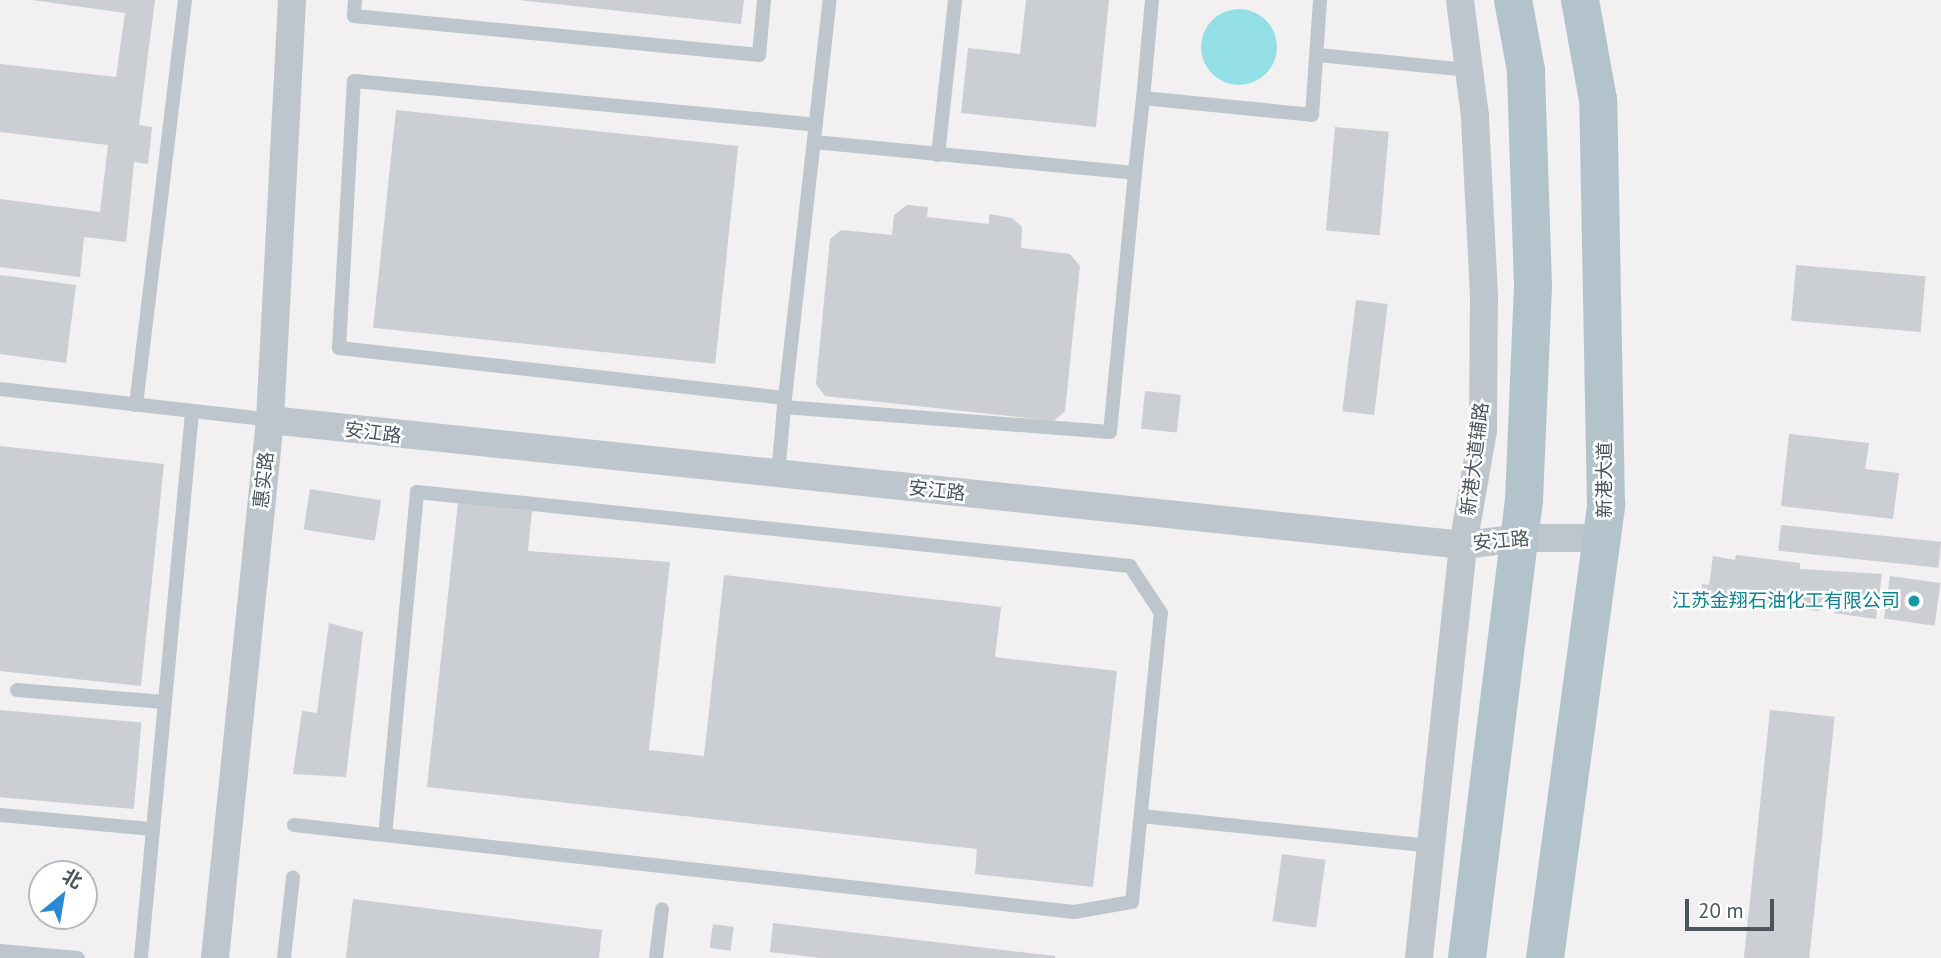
<!DOCTYPE html>
<html>
<head>
<meta charset="utf-8">
<style>
  body { margin:0 }
  #map { position:relative; width:1941px; height:958px; overflow:hidden; background:#f2f0f1; font-family:"PT Sans","Noto Sans SC",sans-serif }
  div>[style] { position:absolute }
  .water>* { inset:0; background:#94dfe5 }
  .round { border-radius:50% }
  .building>* { inset:0; background:#cbced2; transform-origin:0 0 }
  .lane>* { height:14px; margin:-7px; padding:0 7px; transform-origin:7px; border-radius:7px; background:#bdc6cc }
  .street>* { height:28px; margin:-14px; padding:0 14px; transform-origin:14px; border-radius:14px; background:#bdc6cc }
  .primary>* { height:38px; margin:-19px; padding:0 19px; transform-origin:19px; border-radius:19px; background:#b2c3cc }
  .dots>* { width:19px; height:19px; translate:-50% -50%; box-sizing:border-box; border:4px solid #fff; border-radius:50% }
  span { translate:-50% -50%; white-space:nowrap; text-align:center; line-height:1.15; -webkit-text-stroke:5px #fff; paint-order:stroke }
  .street-label { font-size:19px; color:#4a565c }
  .culture-label { font-size:19px; color:#0d838f }
  .right { translate:-100% -50%; text-align:right }
  .north { position:absolute; left:28px; top:860px; width:70px; height:70px; box-sizing:border-box; background:#fff; border:2px solid #b7bbbe; border-radius:50%; rotate:30deg; font-size:19px; font-weight:700; line-height:28px; text-align:center; color:#4a565c }
  .north::after { content:''; display:block; margin:auto; width:24px; height:32px; background:#298ad4; clip-path:polygon(50% 0,100% 100%,50% 72%,0 100%) }
  .scale { position:absolute; left:1685px; top:899px; width:89px; height:32px; box-sizing:border-box; border:4px solid #4a565c; border-top:0; padding-left:9px; font-size:21px; line-height:24px; white-space:nowrap; color:#4a565c; -webkit-text-stroke:5px #fff; paint-order:stroke }
</style>
</head>
<body>
<div id="map">
  <div class="water">
    <div class="round" style="left:1201px;top:9px;width:76px;height:76px"></div>
  </div>
  <div class="building">
    <div style="clip-path:polygon(32px 0,155px 0,139px 125px,152px 127px,148px 164px,134px 162px,126px 242px,84px 237px,80px 277px,0 267px,0 199px,100px 212px,108px 145px,0 132px,0 64px,116px 77px,125px 13px)"></div>
    <div style="clip-path:polygon(518px 0,744px 0,741px 24px)"></div>
    <div style="clip-path:polygon(1026px 0,1109px 0,1096px 127px,961px 113px,968px 48px,1020px 54px)"></div>
    <div style="left:396px;top:110px;width:344px;height:219px;rotate:6deg"></div>
    <div style="left:1335px;top:127px;width:54px;height:104px;rotate:5deg"></div>
    <div style="clip-path:polygon(907px 205px,928px 207px,927px 217px,989px 224px,989px 214px,1012px 218px,1022px 227px,1021px 248px,1070px 254px,1080px 266px,1065px 411px,1054px 421px,825px 396px,816px 384px,830px 239px,841px 230px,892px 235px,894px 215px)"></div>
    <div style="left:1796px;top:265px;width:130px;height:56px;rotate:5deg"></div>
    <div style="clip-path:polygon(0 275px,76px 285px,66px 363px,0 354px)"></div>
    <div style="left:1356px;top:300px;width:32px;height:112px;rotate:7deg"></div>
    <div style="left:1145px;top:391px;width:36px;height:38px;rotate:6deg"></div>
    <div style="clip-path:polygon(1789px 434px,1869px 443px,1865px 469px,1899px 473px,1893px 519px,1781px 506px)"></div>
    <div style="clip-path:polygon(0 446px,164px 464px,141px 686px,0 671px)"></div>
    <div style="left:310px;top:489px;width:72px;height:41px;rotate:9deg"></div>
    <div style="clip-path:polygon(458px 503px,532px 511px,528px 551px,670px 562px,649px 750px,704px 756px,724px 575px,1001px 607px,995px 657px,1117px 671px,1093px 887px,975px 874px,977px 849px,427px 787px)"></div>
    <div style="left:1781px;top:525px;width:161px;height:26px;rotate:6deg"></div>
    <div style="clip-path:polygon(1736px 555px,1800px 563px,1800px 569px,1882px 574px,1876px 619px,1834px 613px,1836px 604px,1820px 602px,1819px 611px,1701px 595px,1702px 584px,1709px 585px,1713px 556px,1735px 560px)"></div>
    <div style="left:1890px;top:576px;width:51px;height:43px;rotate:8deg"></div>
    <div style="clip-path:polygon(329px 623px,363px 632px,346px 777px,293px 774px,302px 711px,317px 713px)"></div>
    <div style="left:0;top:710px;width:142px;height:87px;rotate:5deg"></div>
    <div style="left:1770px;top:710px;width:65px;height:250px;rotate:6deg"></div>
    <div style="left:1282px;top:854px;width:44px;height:68px;rotate:8deg"></div>
    <div style="clip-path:polygon(353px 899px,602px 930px,599px 958px,346px 958px)"></div>
    <div style="clip-path:polygon(773px 923px,1055px 956px,1055px 958px,821px 958px,770px 952px)"></div>
    <div style="left:713px;top:924px;width:21px;height:24px;rotate:8deg"></div>
  </div>
  <div class="lane">
    <div style="left:355px;top:0;width:16px;rotate:94deg"></div>
    <div style="left:354px;top:16px;width:407px;rotate:5.5deg"></div>
    <div style="left:759px;top:55px;width:55px;rotate:-84.8deg"></div>
    <div style="left:1152px;top:0;width:98px;rotate:95.2deg"></div>
    <div style="left:1143px;top:98px;width:170px;rotate:5.7deg"></div>
    <div style="left:1312px;top:115px;width:115px;rotate:-86deg"></div>
    <div style="left:1318px;top:55px;width:152px;rotate:5.7deg"></div>
    <div style="left:814px;top:142px;width:322px;rotate:5.5deg"></div>
    <div style="left:1135px;top:173px;width:260px;rotate:95.5deg"></div>
    <div style="left:1110px;top:432px;width:327px;rotate:-175.6deg"></div>
    <div style="left:784px;top:407px;width:410px;rotate:-83.6deg"></div>
    <div style="left:938px;top:155px;width:156px;rotate:-83.7deg"></div>
    <div style="left:1135px;top:173px;width:75px;rotate:-83.9deg"></div>
    <div style="left:0;top:389px;width:272px;rotate:6.5deg"></div>
    <div style="left:785px;top:398px;width:449px;rotate:-173.6deg"></div>
    <div style="left:339px;top:348px;width:267px;rotate:-86.8deg"></div>
    <div style="left:354px;top:81px;width:464px;rotate:5.4deg"></div>
    <div style="left:136px;top:405px;width:408px;rotate:-83.1deg"></div>
    <div style="left:778px;top:475px;width:68px;rotate:-85deg"></div>
    <div style="left:17px;top:690px;width:147px;rotate:4.7deg"></div>
    <div style="left:0;top:815px;width:153px;rotate:5.3deg"></div>
    <div style="left:1141px;top:816px;width:293px;rotate:5.9deg"></div>
    <div style="left:294px;top:825px;width:785px;rotate:6.36deg"></div>
    <div style="left:1074px;top:912px;width:59px;rotate:-9.8deg"></div>
    <div style="left:1132px;top:902px;width:290px;rotate:-84.3deg"></div>
    <div style="left:1161px;top:613px;width:56px;rotate:-123.4deg"></div>
    <div style="left:1130px;top:566px;width:717px;rotate:-174.07deg"></div>
    <div style="left:417px;top:492px;width:343px;rotate:95.3deg"></div>
    <div style="left:0;top:951px;width:78px;rotate:5.1deg"></div>
    <div style="left:141px;top:958px;width:548px;rotate:-84.66deg"></div>
    <div style="left:284px;top:958px;width:81px;rotate:-83.6deg"></div>
    <div style="left:656px;top:958px;width:49px;rotate:-83deg"></div>
  </div>
  <div class="street">
    <div style="left:270px;top:420px;width:1200px;rotate:5.98deg"></div>
    <div style="left:1463px;top:545px;width:58px;rotate:-6.9deg"></div>
    <div style="left:1521px;top:538px;width:83px"></div>
    <div style="left:215px;top:958px;width:541px;rotate:-84.16deg"></div>
    <div style="left:270px;top:420px;width:421px;rotate:-87deg"></div>
    <div style="left:1419px;top:958px;width:415px;rotate:-83.9deg"></div>
    <div style="left:1463px;top:545px;width:117px;rotate:-80.1deg"></div>
    <div style="left:1483px;top:430px;width:134px;rotate:-89.6deg"></div>
    <div style="left:1484px;top:296px;width:180px;rotate:-92.9deg"></div>
    <div style="left:1475px;top:116px;width:117px;rotate:-97.4deg"></div>
  </div>
  <div class="primary">
    <div style="left:1467px;top:958px;width:461px;rotate:-82.9deg"></div>
    <div style="left:1524px;top:501px;width:216px;rotate:-87.6deg"></div>
    <div style="left:1533px;top:285px;width:215px;rotate:-91.9deg"></div>
    <div style="left:1526px;top:70px;width:71px;rotate:-100.5deg"></div>
    <div style="left:1545px;top:958px;width:458px;rotate:-82.3deg"></div>
    <div style="left:1606px;top:504px;width:404px;rotate:-91.1deg"></div>
    <div style="left:1598px;top:100px;width:102px;rotate:-100.2deg"></div>
  </div>
  <div class="dots">
    <div style="left:1914px;top:601px;background:#0f9aa8"></div>
  </div>
  <div class="street-label">
    <span style="left:373px;top:433px;rotate:7deg">安江路</span>
    <span style="left:1475px;top:459px;rotate:-83deg">新港大道辅路</span>
    <span style="left:264px;top:480px;rotate:-84deg">惠实路</span>
    <span style="left:1605px;top:480px;rotate:-90deg">新港大道</span>
    <span style="left:937px;top:491px;rotate:6deg">安江路</span>
    <span style="left:1501px;top:541px;rotate:-5deg">安江路</span>
  </div>
  <div class="culture-label">
    <span class="right" style="left:1900px;top:601px">江苏金翔石油化工有限公司</span>
  </div>
  <div class="north">北</div>
  <div class="scale">20 m</div>
</div>
</body>
</html>
